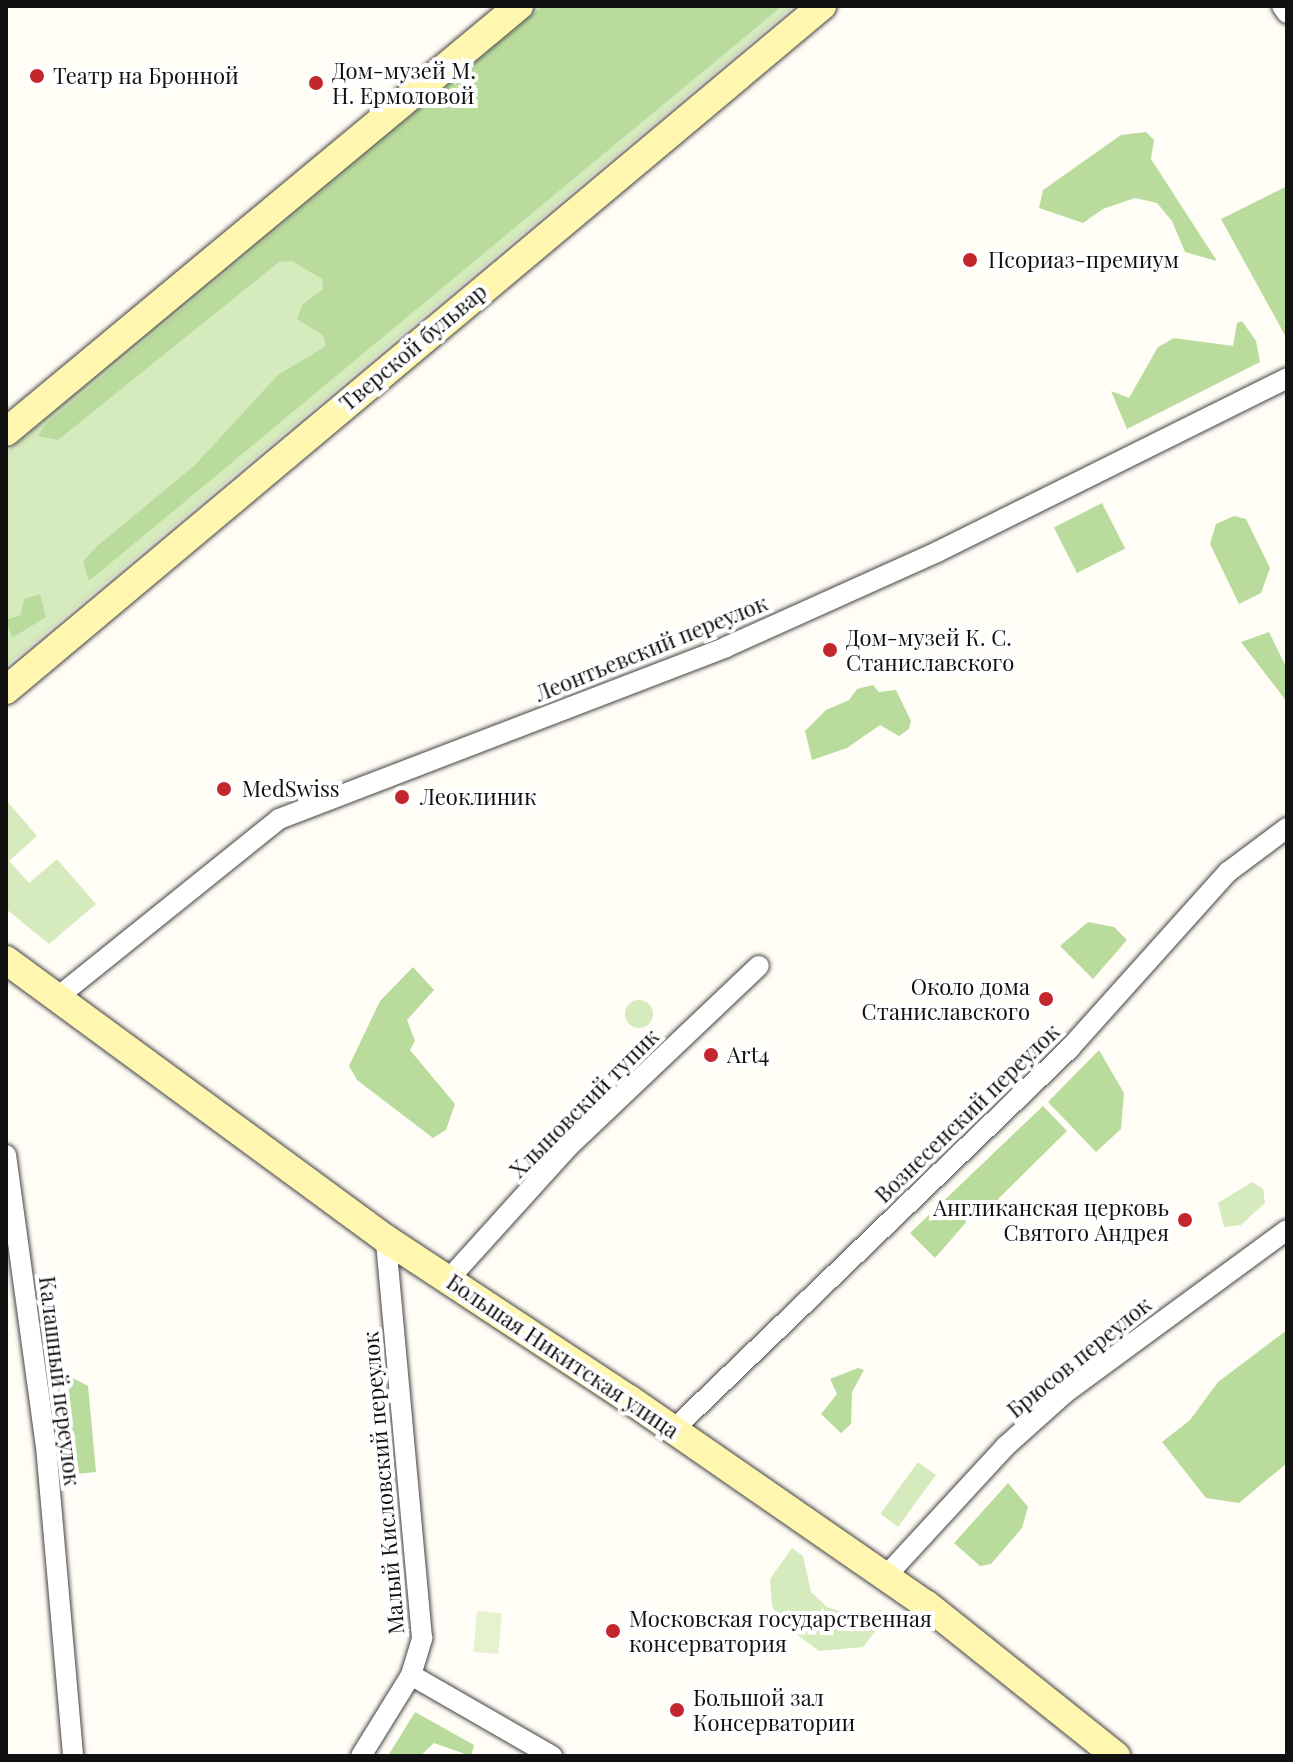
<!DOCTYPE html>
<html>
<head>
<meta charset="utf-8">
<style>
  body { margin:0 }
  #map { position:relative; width:1293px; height:1762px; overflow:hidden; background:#fffdf5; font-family:"Playfair Display",serif }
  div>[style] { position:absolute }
  .green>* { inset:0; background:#d5ebbd; transform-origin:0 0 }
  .round { border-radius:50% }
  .forest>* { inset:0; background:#b9dc9c; transform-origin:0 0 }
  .pitch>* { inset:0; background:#e6f2cf; transform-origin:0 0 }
  .roads { filter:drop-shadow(0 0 2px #444) drop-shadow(0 0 2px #444) }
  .street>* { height:20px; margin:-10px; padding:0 10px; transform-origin:10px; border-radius:10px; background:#fff }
  .secondary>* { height:28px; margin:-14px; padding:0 14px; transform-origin:14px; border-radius:14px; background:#fff6b0 }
  .dots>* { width:22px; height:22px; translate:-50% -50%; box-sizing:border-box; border:4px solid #fff; border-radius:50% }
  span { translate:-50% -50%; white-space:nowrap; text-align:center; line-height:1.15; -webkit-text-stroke:8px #fff; paint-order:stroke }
  .poi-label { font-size:22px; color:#111 }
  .left { translate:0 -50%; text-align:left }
  .right { translate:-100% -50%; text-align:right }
  .street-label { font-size:22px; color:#111 }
  .frame { position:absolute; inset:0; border:8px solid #111; pointer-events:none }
</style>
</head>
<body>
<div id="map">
  <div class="green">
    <div style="clip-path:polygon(538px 6px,794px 6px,6px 666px,6px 452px)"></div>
    <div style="clip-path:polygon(6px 800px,37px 836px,9px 861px,29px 883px,57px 859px,96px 904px,49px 944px,6px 909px)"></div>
    <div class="round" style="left:625px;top:1000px;width:28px;height:28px"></div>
    <div style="clip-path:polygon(1252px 1182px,1263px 1189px,1265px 1203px,1241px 1225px,1224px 1227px,1218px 1203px)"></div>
    <div style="left:918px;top:1462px;width:22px;height:64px;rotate:36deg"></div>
    <div style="clip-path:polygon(792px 1548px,803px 1556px,811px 1592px,827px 1607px,854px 1616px,881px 1610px,888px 1615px,863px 1647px,819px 1651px,780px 1622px,772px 1605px,770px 1579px)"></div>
  </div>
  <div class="forest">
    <div style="clip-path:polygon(543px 6px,782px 6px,89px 581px,83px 562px,95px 548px,195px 465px,278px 375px,326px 346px,323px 335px,297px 319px,302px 305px,323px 289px,322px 279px,292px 261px,279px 262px,58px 440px,38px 436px,46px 424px)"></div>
    <div style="clip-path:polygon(1146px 132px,1154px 140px,1151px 159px,1217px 261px,1185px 252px,1172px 221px,1157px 203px,1135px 198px,1103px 209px,1083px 223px,1039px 208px,1043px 190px,1121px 135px)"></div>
    <div style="clip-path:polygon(1287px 186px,1287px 339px,1221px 219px)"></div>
    <div style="clip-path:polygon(1242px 321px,1256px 341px,1260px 362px,1127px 429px,1111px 391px,1129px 398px,1158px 347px,1174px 338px,1233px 346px,1237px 323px)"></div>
    <div style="left:1102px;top:503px;width:51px;height:54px;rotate:63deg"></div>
    <div style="clip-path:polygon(1234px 516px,1246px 519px,1270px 568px,1261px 593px,1239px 604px,1210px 544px,1216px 524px)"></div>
    <div style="clip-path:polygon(40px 594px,46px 617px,12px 638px,6px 620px,21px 615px,24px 599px)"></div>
    <div style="clip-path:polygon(1269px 632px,1287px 669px,1287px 702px,1241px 642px)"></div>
    <div style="clip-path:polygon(873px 685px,879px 692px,896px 690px,911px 721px,909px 729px,899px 736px,880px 725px,847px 748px,812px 760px,805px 731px,826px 710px,849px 700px,857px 689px)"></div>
    <div style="clip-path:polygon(1088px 922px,1114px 927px,1127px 940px,1093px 979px,1060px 946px)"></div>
    <div style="clip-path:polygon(413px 967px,434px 990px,407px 1020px,415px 1041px,410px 1050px,455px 1104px,446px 1130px,433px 1138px,357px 1080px,349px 1066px,380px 1001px)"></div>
    <div style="clip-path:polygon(1099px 1050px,1124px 1093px,1121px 1129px,1096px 1152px,1048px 1102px)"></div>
    <div style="clip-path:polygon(1043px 1106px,1067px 1131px,999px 1198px,989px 1215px,969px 1219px,935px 1258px,910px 1233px)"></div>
    <div style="clip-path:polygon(1287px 1330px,1287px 1463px,1239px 1503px,1206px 1498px,1162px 1442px,1190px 1420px,1218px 1382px)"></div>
    <div style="clip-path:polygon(858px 1368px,864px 1370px,852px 1392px,851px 1424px,841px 1433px,821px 1414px,837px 1394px,830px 1379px)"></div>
    <div style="clip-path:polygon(71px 1377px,88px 1386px,96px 1472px,67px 1475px,55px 1378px)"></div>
    <div style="clip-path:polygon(1008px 1483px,1028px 1507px,1022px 1528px,991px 1564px,980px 1566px,954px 1543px)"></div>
    <div style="clip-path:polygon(415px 1712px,474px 1745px,471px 1756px,434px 1743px,420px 1756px,388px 1756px)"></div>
  </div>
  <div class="pitch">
    <div style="left:477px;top:1611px;width:25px;height:41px;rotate:5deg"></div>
  </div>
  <div class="roads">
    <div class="street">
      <div style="left:1282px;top:6px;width:9px;rotate:54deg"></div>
      <div style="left:59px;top:996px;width:282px;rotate:-38.8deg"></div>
      <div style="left:279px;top:819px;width:479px;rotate:-21deg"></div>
      <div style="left:726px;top:647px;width:231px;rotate:-24.2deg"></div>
      <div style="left:937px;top:552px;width:391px;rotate:-26.4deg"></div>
      <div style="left:6px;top:1155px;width:294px;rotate:82.2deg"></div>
      <div style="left:46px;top:1446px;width:311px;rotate:85deg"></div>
      <div style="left:448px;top:1280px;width:179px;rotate:-47.9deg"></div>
      <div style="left:568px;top:1147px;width:263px;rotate:-43.5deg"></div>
      <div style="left:674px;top:1429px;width:550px;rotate:-43.89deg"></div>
      <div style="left:1070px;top:1048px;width:237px;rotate:-48.1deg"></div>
      <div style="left:1228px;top:872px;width:74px;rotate:-36.7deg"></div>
      <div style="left:886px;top:1576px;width:177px;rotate:-47.3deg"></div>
      <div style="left:1006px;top:1446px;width:79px;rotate:-41.9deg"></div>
      <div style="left:1065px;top:1393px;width:275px;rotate:-36.3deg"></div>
      <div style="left:411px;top:1675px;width:163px;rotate:29.9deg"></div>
      <div style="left:361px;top:1756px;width:95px;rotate:-58.3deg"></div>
      <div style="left:411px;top:1675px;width:39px;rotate:-73deg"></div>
      <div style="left:422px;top:1638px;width:401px;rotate:-95.2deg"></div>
    </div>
    <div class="secondary">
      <div style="left:6px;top:432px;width:667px;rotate:-39.71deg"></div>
      <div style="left:6px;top:690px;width:1065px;rotate:-39.97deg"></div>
      <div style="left:6px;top:960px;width:471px;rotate:36.3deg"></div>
      <div style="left:386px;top:1239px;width:291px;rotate:33.4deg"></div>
      <div style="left:629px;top:1399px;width:362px;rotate:34.7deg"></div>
      <div style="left:927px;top:1605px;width:242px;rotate:38.6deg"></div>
    </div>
  </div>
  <div class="dots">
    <div style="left:37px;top:76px;background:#c4262e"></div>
    <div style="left:316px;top:83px;background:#c4262e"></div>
    <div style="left:970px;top:260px;background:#c4262e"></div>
    <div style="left:830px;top:650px;background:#c4262e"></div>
    <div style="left:224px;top:789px;background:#c4262e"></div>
    <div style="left:402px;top:797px;background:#c4262e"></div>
    <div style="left:1046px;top:999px;background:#c4262e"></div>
    <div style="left:711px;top:1055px;background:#c4262e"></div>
    <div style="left:1185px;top:1220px;background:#c4262e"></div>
    <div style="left:613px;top:1631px;background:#c4262e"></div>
    <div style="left:677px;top:1710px;background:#c4262e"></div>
  </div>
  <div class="poi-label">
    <span class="left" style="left:332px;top:83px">Дом-музей М.<br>Н. Ермоловой</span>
    <span class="left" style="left:53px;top:76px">Театр на Бронной</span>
    <span class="left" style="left:988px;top:260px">Псориаз-премиум</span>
    <span class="left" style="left:846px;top:650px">Дом-музей К. С.<br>Станиславского</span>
    <span class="left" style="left:242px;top:789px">MedSwiss</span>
    <span class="left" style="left:420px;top:797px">Леоклиник</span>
    <span class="right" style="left:1030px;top:999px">Около дома<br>Станиславского</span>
    <span class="left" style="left:727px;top:1055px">Art4</span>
    <span class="right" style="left:1169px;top:1220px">Англиканская церковь<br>Святого Андрея</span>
    <span class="left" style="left:629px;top:1631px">Московская государственная<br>консерватория</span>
    <span class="left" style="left:693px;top:1710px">Большой зал<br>Консерватории</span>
  </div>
  <div class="street-label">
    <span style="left:413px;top:347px;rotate:-40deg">Тверской бульвар</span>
    <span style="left:651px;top:648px;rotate:-22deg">Леонтьевский переулок</span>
    <span style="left:584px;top:1103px;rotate:-45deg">Хлыновский тупик</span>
    <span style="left:967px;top:1113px;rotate:-44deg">Вознесенский переулок</span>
    <span style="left:563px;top:1356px;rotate:34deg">Большая Никитская улица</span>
    <span style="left:1079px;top:1357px;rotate:-39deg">Брюсов переулок</span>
    <span style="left:60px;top:1381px;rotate:83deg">Калашный переулок</span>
    <span style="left:383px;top:1483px;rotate:-95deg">Малый Кисловский переулок</span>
  </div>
  <div class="frame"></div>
</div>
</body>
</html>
